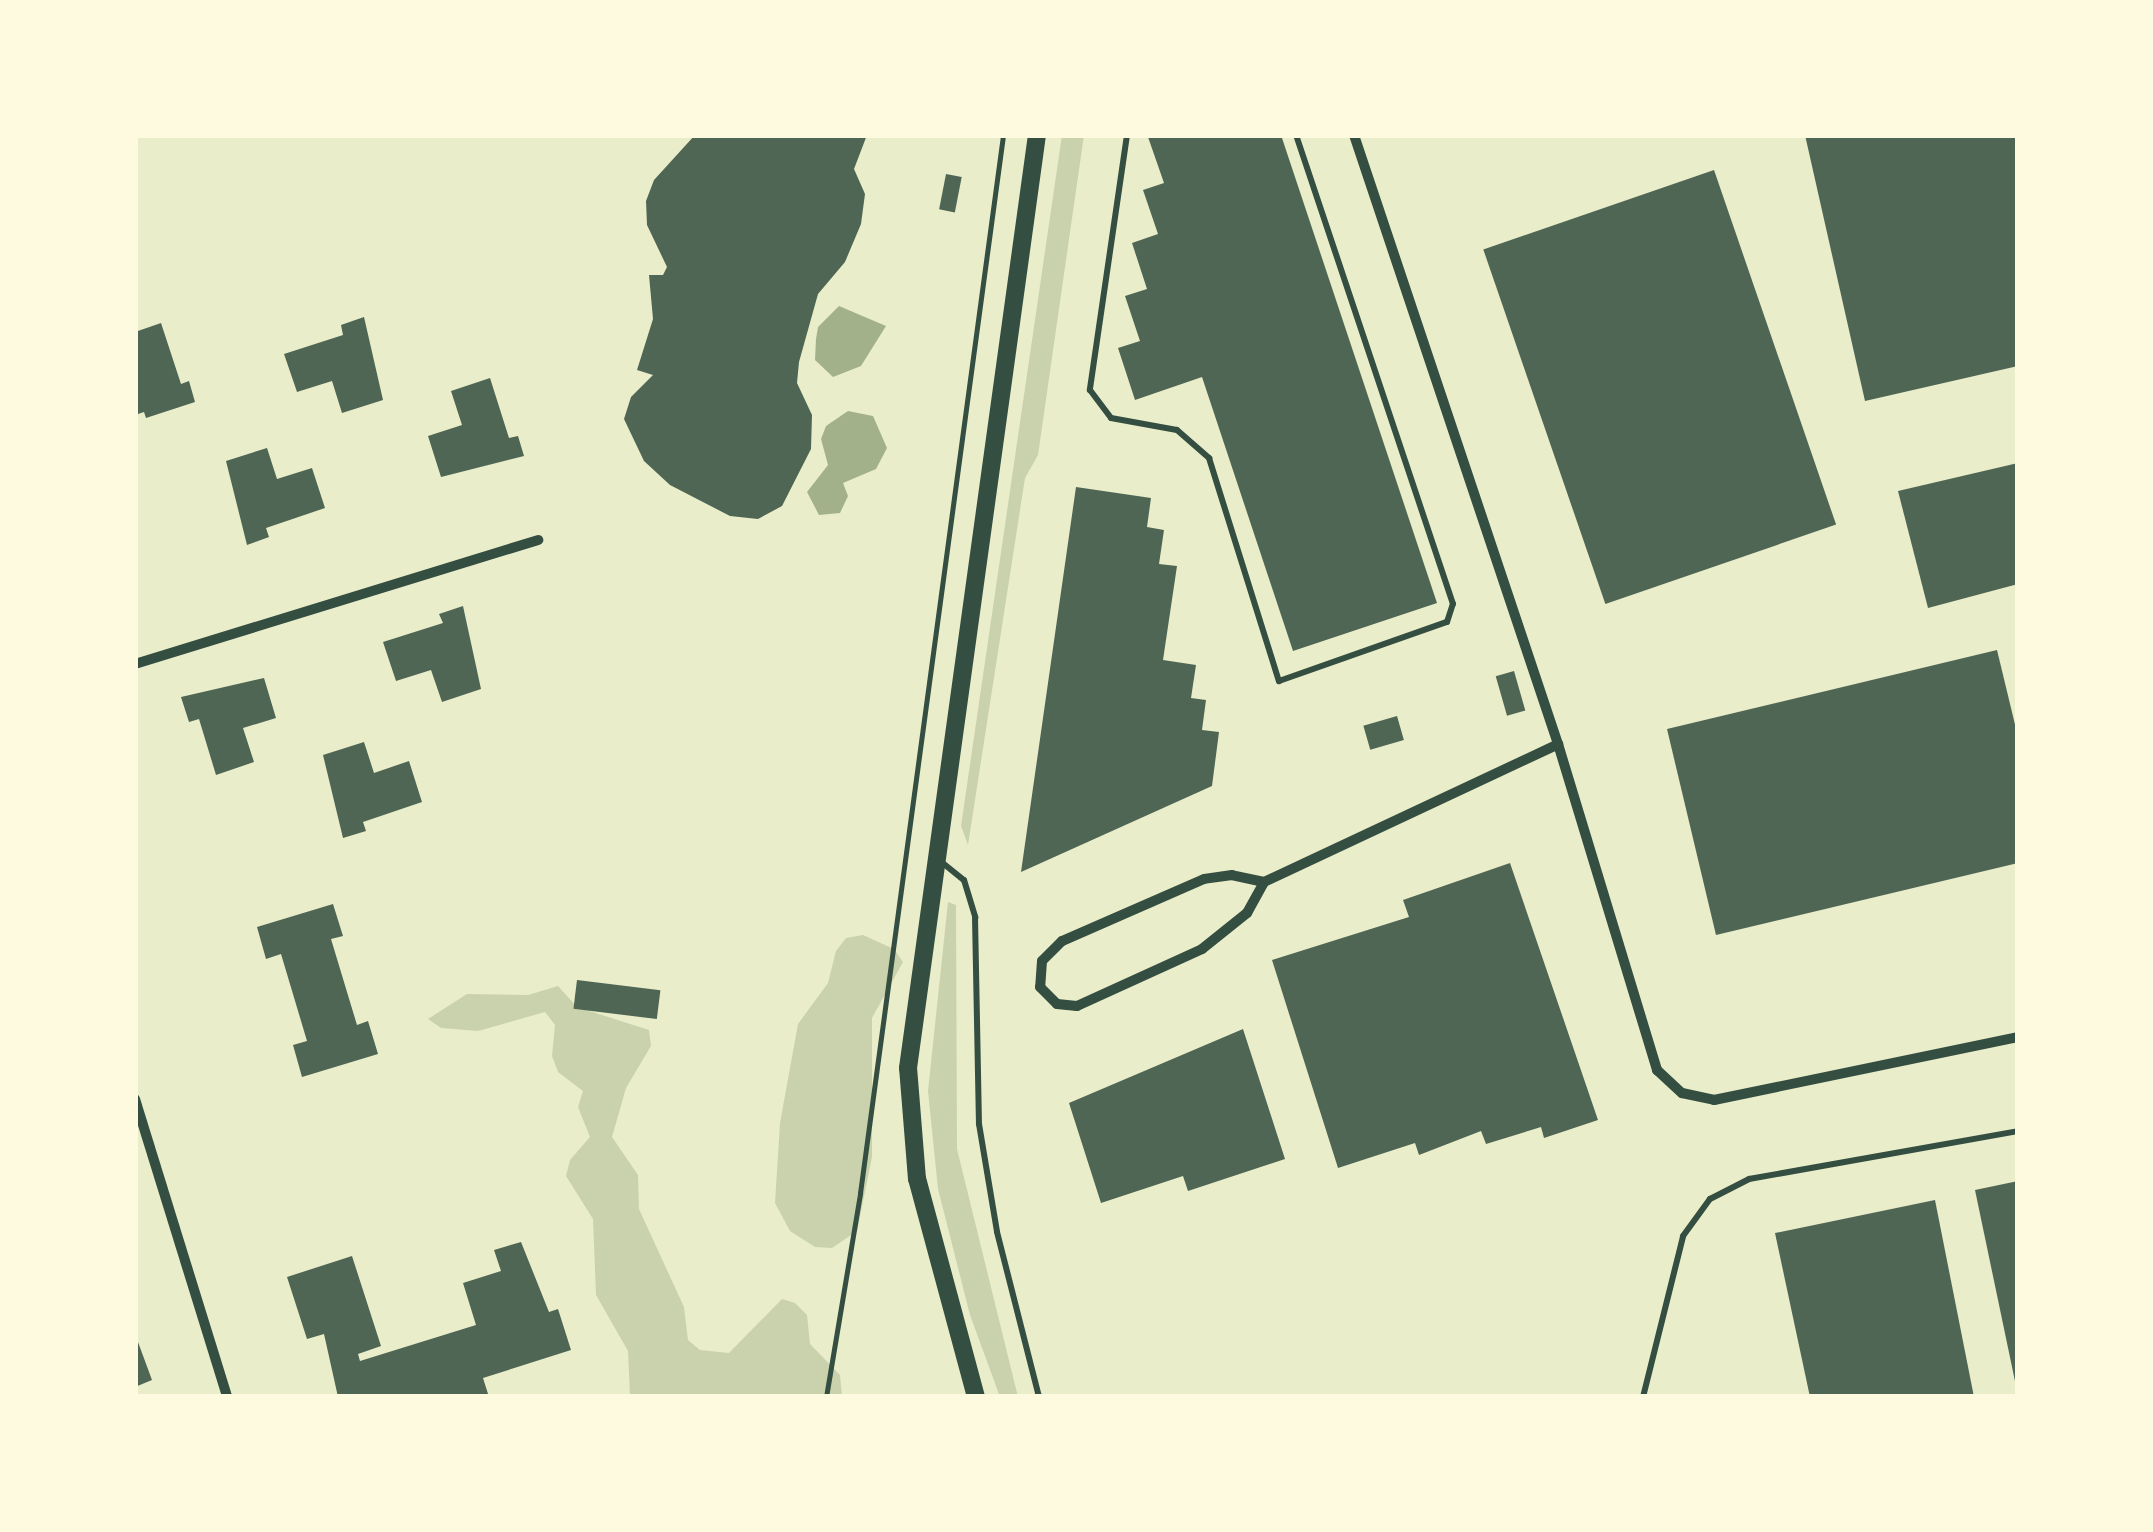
<!DOCTYPE html>
<html>
<head>
<meta charset="utf-8">
<style>
  body { margin:0 }
  #map { position:relative; width:2153px; height:1532px; overflow:hidden; background:#e9edc9; font-family:"Noto Sans",sans-serif }
  div>[style] { position:absolute }
  .green>* { inset:0; background:#cad2ad }
  .water>* { inset:0; background:#a3b18a }
  .building>* { inset:0; background:#4f6655; transform-origin:0 0 }
  .path>* { height:5px; margin:-2.5px; padding:0 2.5px; transform-origin:2.5px; border-radius:2.5px; background:#344e41 }
  .service>* { height:6px; margin:-3px; padding:0 3px; transform-origin:3px; border-radius:3px; background:#344e41 }
  .minor>* { height:10px; margin:-5px; padding:0 5px; transform-origin:5px; border-radius:5px; background:#344e41 }
  .secondary>* { height:18px; margin:-9px; padding:0 9px; transform-origin:9px; border-radius:9px; background:#344e41 }
  span { translate:-50% -50%; white-space:nowrap; text-align:center; line-height:1.15; -webkit-text-stroke:10px #fefae0; paint-order:stroke }
  .frame { position:absolute; inset:0; border:138px solid #fefae0; pointer-events:none }
</style>
</head>
<body>
<div id="map">
  <div class="green">
    <div style="clip-path:polygon(1062px 135px,1084px 135px,1038px 455px,1025px 478px,968px 845px,961px 826px)"></div>
    <div style="clip-path:polygon(948px 902px,956px 905px,957px 1149px,1018px 1397px,1000px 1397px,970px 1315px,938px 1189px,928px 1091px)"></div>
    <div style="clip-path:polygon(863px 935px,894px 949px,903px 962px,872px 1018px,872px 1157px,857px 1231px,832px 1248px,815px 1247px,790px 1231px,775px 1203px,780px 1123px,798px 1024px,828px 983px,836px 951px,846px 938px)"></div>
    <div style="clip-path:polygon(558px 986px,577px 1007px,649px 1030px,651px 1046px,626px 1088px,612px 1137px,638px 1175px,639px 1209px,684px 1307px,688px 1340px,700px 1350px,729px 1353px,782px 1299px,795px 1303px,807px 1315px,810px 1344px,840px 1375px,842px 1397px,630px 1397px,628px 1351px,596px 1295px,593px 1219px,566px 1176px,570px 1160px,590px 1137px,578px 1107px,583px 1091px,558px 1072px,552px 1056px,555px 1025px,545px 1012px,478px 1031px,441px 1028px,428px 1019px,467px 994px,528px 995px)"></div>
  </div>
  <div class="water">
    <div style="clip-path:polygon(839px 306px,886px 326px,861px 366px,833px 377px,815px 360px,816px 339px,818px 327px)"></div>
    <div style="clip-path:polygon(848px 411px,873px 416px,887px 448px,876px 469px,843px 483px,848px 496px,840px 513px,819px 515px,807px 492px,828px 465px,821px 439px,826px 426px)"></div>
  </div>
  <div class="building">
    <div style="clip-path:polygon(695px 135px,867px 135px,854px 169px,865px 194px,861px 224px,845px 262px,818px 294px,799px 362px,797px 383px,812px 415px,811px 449px,782px 506px,758px 519px,730px 516px,670px 485px,644px 461px,624px 419px,631px 397px,653px 375px,637px 370px,653px 319px,649px 275px,663px 275px,667px 267px,647px 225px,646px 201px,654px 180px)"></div>
    <div style="clip-path:polygon(1154px 135px,1281px 135px,1437px 603px,1293px 651px,1202px 377px,1135px 400px,1118px 348px,1140px 341px,1125px 296px,1147px 289px,1132px 243px,1158px 234px,1143px 190px,1164px 183px,1148px 137px)"></div>
    <div style="clip-path:polygon(1805px 135px,2018px 135px,2018px 366px,1865px 401px)"></div>
    <div style="left:1714px;top:170px;width:375px;height:244px;rotate:71deg"></div>
    <div style="left:946px;top:174px;width:16px;height:36px;rotate:11deg"></div>
    <div style="clip-path:polygon(364px 317px,383px 400px,342px 413px,332px 381px,297px 392px,284px 354px,343px 335px,341px 325px)"></div>
    <div style="clip-path:polygon(161px 323px,181px 384px,189px 381px,195px 402px,146px 418px,144px 412px,135px 415px,135px 332px)"></div>
    <div style="clip-path:polygon(490px 378px,509px 438px,518px 436px,524px 456px,441px 477px,428px 436px,462px 425px,451px 391px)"></div>
    <div style="clip-path:polygon(267px 448px,277px 479px,312px 468px,325px 508px,266px 528px,269px 537px,247px 545px,226px 461px)"></div>
    <div style="clip-path:polygon(2018px 463px,2018px 584px,1928px 608px,1898px 491px)"></div>
    <div style="clip-path:polygon(1076px 487px,1151px 498px,1147px 527px,1164px 530px,1159px 564px,1177px 566px,1163px 660px,1196px 665px,1191px 698px,1206px 700px,1202px 730px,1219px 732px,1212px 786px,1021px 872px)"></div>
    <div style="clip-path:polygon(463px 606px,481px 689px,442px 702px,431px 670px,396px 681px,383px 642px,443px 623px,439px 614px)"></div>
    <div style="clip-path:polygon(1997px 650px,2018px 737px,2018px 863px,1716px 935px,1667px 729px)"></div>
    <div style="left:1514px;top:671px;width:41px;height:19px;rotate:74deg"></div>
    <div style="clip-path:polygon(264px 678px,276px 718px,243px 728px,254px 762px,216px 775px,199px 719px,189px 722px,181px 697px)"></div>
    <div style="left:1397px;top:716px;width:25px;height:35px;rotate:74deg"></div>
    <div style="clip-path:polygon(364px 742px,374px 773px,409px 761px,422px 802px,363px 822px,366px 831px,343px 838px,323px 755px)"></div>
    <div style="clip-path:polygon(1510px 863px,1598px 1120px,1544px 1138px,1541px 1127px,1486px 1144px,1481px 1131px,1419px 1155px,1415px 1143px,1338px 1168px,1272px 960px,1409px 917px,1403px 900px)"></div>
    <div style="clip-path:polygon(333px 904px,343px 936px,331px 939px,357px 1025px,368px 1021px,378px 1054px,302px 1077px,293px 1045px,307px 1041px,281px 954px,266px 959px,257px 927px)"></div>
    <div style="left:577px;top:980px;width:84px;height:29px;rotate:7deg"></div>
    <div style="clip-path:polygon(1243px 1029px,1285px 1159px,1188px 1191px,1183px 1176px,1101px 1203px,1069px 1103px)"></div>
    <div style="clip-path:polygon(2018px 1181px,2018px 1386px,2016px 1386px,1975px 1190px)"></div>
    <div style="clip-path:polygon(1935px 1200px,1974px 1397px,1810px 1397px,1775px 1233px)"></div>
    <div style="clip-path:polygon(521px 1242px,549px 1312px,558px 1309px,571px 1350px,483px 1378px,489px 1397px,338px 1397px,324px 1334px,307px 1339px,287px 1277px,352px 1256px,381px 1346px,358px 1354px,360px 1361px,476px 1325px,463px 1283px,501px 1271px,494px 1250px)"></div>
    <div style="clip-path:polygon(135px 1334px,152px 1380px,135px 1387px)"></div>
  </div>
  <div class="path">
    <div style="left:826px;top:1397px;width:207px;rotate:-80.5deg"></div>
    <div style="left:860px;top:1193px;width:1068px;rotate:-82.3deg"></div>
  </div>
  <div class="service">
    <div style="left:1127px;top:135px;width:258px;rotate:98.3deg"></div>
    <div style="left:1090px;top:390px;width:35px;rotate:53deg"></div>
    <div style="left:1111px;top:418px;width:67px;rotate:10.3deg"></div>
    <div style="left:1177px;top:430px;width:43px;rotate:41.2deg"></div>
    <div style="left:1209px;top:458px;width:234px;rotate:72.6deg"></div>
    <div style="left:1279px;top:681px;width:178px;rotate:-19.4deg"></div>
    <div style="left:1447px;top:622px;width:19px;rotate:-72deg"></div>
    <div style="left:1453px;top:604px;width:495px;rotate:-108.5deg"></div>
    <div style="left:939px;top:860px;width:32px;rotate:39deg"></div>
    <div style="left:964px;top:880px;width:39px;rotate:73deg"></div>
    <div style="left:975px;top:917px;width:207px;rotate:88.9deg"></div>
    <div style="left:979px;top:1124px;width:109px;rotate:80.5deg"></div>
    <div style="left:997px;top:1232px;width:170px;rotate:75.7deg"></div>
    <div style="left:1643px;top:1397px;width:166px;rotate:-76deg"></div>
    <div style="left:1683px;top:1236px;width:46px;rotate:-53.9deg"></div>
    <div style="left:1710px;top:1199px;width:44px;rotate:-27.1deg"></div>
    <div style="left:1749px;top:1179px;width:273px;rotate:-10.1deg"></div>
  </div>
  <div class="minor">
    <div style="left:1354px;top:135px;width:642px;rotate:71.48deg"></div>
    <div style="left:1558px;top:744px;width:341px;rotate:73.1deg"></div>
    <div style="left:1657px;top:1070px;width:34px;rotate:43deg"></div>
    <div style="left:1682px;top:1093px;width:33px;rotate:12deg"></div>
    <div style="left:1714px;top:1100px;width:310px;rotate:-11.7deg"></div>
    <div style="left:135px;top:664px;width:422px;rotate:-17.1deg"></div>
    <div style="left:1264px;top:882px;width:33px;rotate:-168deg"></div>
    <div style="left:1232px;top:875px;width:28px;rotate:172deg"></div>
    <div style="left:1204px;top:879px;width:155px;rotate:156.4deg"></div>
    <div style="left:1062px;top:941px;width:28px;rotate:135deg"></div>
    <div style="left:1042px;top:961px;width:26px;rotate:94deg"></div>
    <div style="left:1040px;top:987px;width:24px;rotate:45deg"></div>
    <div style="left:1057px;top:1004px;width:20px;rotate:6deg"></div>
    <div style="left:1077px;top:1006px;width:137px;rotate:-24.5deg"></div>
    <div style="left:1202px;top:949px;width:58px;rotate:-38.7deg"></div>
    <div style="left:1247px;top:913px;width:35px;rotate:-61deg"></div>
    <div style="left:1264px;top:882px;width:325px;rotate:-25.1deg"></div>
    <div style="left:135px;top:1099px;width:312px;rotate:72.8deg"></div>
  </div>
  <div class="secondary">
    <div style="left:976px;top:1397px;width:226px;rotate:-105.1deg"></div>
    <div style="left:917px;top:1179px;width:111px;rotate:-94.6deg"></div>
    <div style="left:908px;top:1068px;width:942px;rotate:-82.13deg"></div>
  </div>
  <div class="frame"></div>
</div>
</body>
</html>
